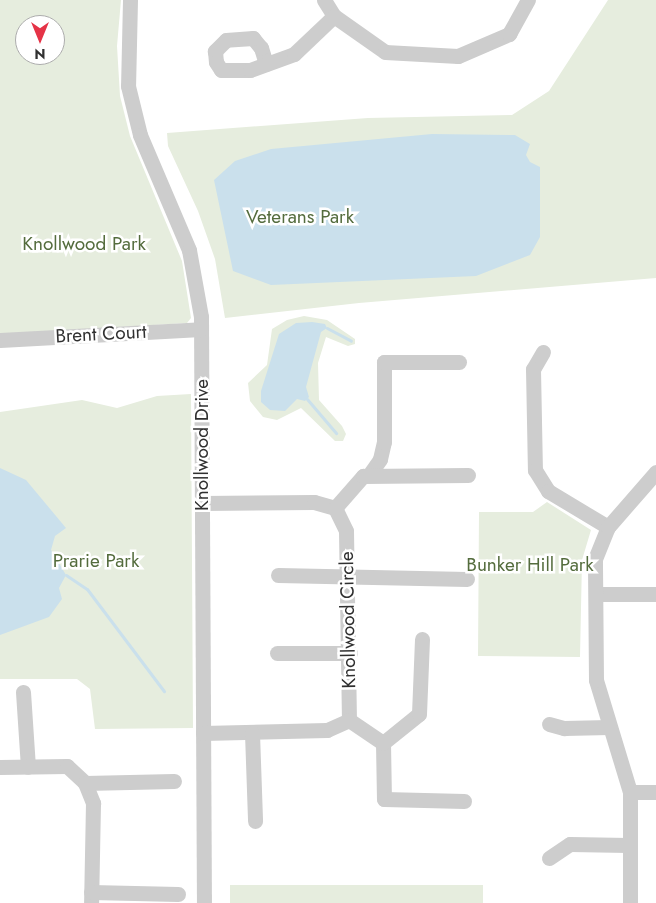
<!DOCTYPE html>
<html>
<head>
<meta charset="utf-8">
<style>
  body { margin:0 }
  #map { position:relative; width:656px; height:903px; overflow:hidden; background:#fff; font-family:Jost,sans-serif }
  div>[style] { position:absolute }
  .green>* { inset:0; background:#e6edde; transform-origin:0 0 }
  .water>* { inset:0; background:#cae0ec }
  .stream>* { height:3px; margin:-1.5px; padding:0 1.5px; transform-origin:1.5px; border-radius:1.5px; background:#cae0ec }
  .minor>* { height:15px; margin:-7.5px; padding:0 7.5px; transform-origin:7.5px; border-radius:7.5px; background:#cdcdcd }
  span { translate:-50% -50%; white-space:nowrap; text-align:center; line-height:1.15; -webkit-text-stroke:5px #fff; paint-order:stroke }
  .park-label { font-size:19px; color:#546c3d }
  .street-label { font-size:19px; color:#303030 }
  .north { position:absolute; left:15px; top:15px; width:50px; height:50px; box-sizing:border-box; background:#fff; border:1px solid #acacac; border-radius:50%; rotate:180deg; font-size:14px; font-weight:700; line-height:20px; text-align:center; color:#303030 }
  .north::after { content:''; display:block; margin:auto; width:18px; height:22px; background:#e53347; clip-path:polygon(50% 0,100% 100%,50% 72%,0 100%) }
</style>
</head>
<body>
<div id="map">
  <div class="green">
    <div style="clip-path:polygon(evenodd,0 0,121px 0,117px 46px,120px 96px,130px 136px,182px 261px,191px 318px,187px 323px,0 334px,0 0,25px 25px,55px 25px,55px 55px,25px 55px,25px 25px)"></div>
    <div style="clip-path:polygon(608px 0,656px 0,656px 278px,359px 303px,225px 318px,215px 259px,198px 211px,168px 146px,167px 133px,368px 118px,512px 115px,549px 91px)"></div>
    <div style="clip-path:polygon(304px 316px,327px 320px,355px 339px,355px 344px,348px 346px,326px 337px,318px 363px,319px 400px,342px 426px,346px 434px,343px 441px,335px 441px,301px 408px,277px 420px,263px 417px,250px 401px,248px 383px,267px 365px,272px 329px,287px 320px)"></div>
    <div style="clip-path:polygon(191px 394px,193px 728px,95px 729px,90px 689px,77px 679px,0 679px,0 412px,82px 400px,117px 408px,157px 396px)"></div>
    <div style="clip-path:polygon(547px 502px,591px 530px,582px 560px,580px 657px,478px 656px,479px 512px,533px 512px)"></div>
    <div style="left:483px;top:885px;width:18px;height:253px;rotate:90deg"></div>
  </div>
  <div class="water">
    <div style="clip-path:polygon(432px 134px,515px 135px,530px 144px,526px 155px,530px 162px,540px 167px,540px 237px,530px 255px,476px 276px,271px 285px,233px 271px,214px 180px,235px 161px,271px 149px)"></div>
    <div style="clip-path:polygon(312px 322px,325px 324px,327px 328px,321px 332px,306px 387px,309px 397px,305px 401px,297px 399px,285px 411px,270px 410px,261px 402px,261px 391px,279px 334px,296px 323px)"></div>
    <div style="clip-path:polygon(0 468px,26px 480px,66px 528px,55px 536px,51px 550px,66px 575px,59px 588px,62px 599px,49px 617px,0 635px)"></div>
  </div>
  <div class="stream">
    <div style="left:327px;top:328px;width:27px;rotate:28deg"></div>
    <div style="left:307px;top:399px;width:45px;rotate:49.5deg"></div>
    <div style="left:66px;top:575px;width:25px;rotate:34deg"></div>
    <div style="left:87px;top:589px;width:128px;rotate:53deg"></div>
  </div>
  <div class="minor">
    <div style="left:130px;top:0;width:86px;rotate:91.3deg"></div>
    <div style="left:128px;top:86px;width:50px;rotate:76.2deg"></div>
    <div style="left:140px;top:135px;width:125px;rotate:66.9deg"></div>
    <div style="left:189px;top:250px;width:68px;rotate:79.8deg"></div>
    <div style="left:201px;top:317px;width:586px;rotate:89.71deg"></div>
    <div style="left:324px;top:0;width:19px;rotate:58deg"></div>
    <div style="left:334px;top:16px;width:62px;rotate:35.2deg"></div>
    <div style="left:385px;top:52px;width:73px;rotate:3.1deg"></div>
    <div style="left:458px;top:56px;width:56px;rotate:-23.3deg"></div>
    <div style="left:509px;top:34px;width:39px;rotate:-61deg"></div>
    <div style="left:266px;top:64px;width:17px;rotate:-107deg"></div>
    <div style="left:261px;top:48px;width:13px;rotate:-129deg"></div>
    <div style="left:253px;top:38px;width:27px;rotate:176deg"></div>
    <div style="left:226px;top:40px;width:16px;rotate:135deg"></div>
    <div style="left:215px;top:51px;width:11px;rotate:85deg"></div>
    <div style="left:216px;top:62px;width:9px;rotate:58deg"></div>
    <div style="left:221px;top:70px;width:29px"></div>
    <div style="left:250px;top:70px;width:47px;rotate:-20deg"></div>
    <div style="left:294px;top:54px;width:55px;rotate:-43.5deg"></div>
    <div style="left:0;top:340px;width:201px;rotate:-3.1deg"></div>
    <div style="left:543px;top:352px;width:20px;rotate:120deg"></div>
    <div style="left:533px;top:369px;width:101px;rotate:88.9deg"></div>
    <div style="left:535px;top:470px;width:25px;rotate:58deg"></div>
    <div style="left:548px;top:491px;width:70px;rotate:31deg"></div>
    <div style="left:369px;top:475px;width:19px;rotate:-55deg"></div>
    <div style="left:380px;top:459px;width:17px;rotate:-77deg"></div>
    <div style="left:384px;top:442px;width:80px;rotate:-90deg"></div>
    <div style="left:384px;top:362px;width:75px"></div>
    <div style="left:202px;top:503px;width:112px;rotate:-0.5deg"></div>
    <div style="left:314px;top:502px;width:22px;rotate:16deg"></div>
    <div style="left:335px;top:508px;width:25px;rotate:64deg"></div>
    <div style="left:346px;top:531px;width:189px;rotate:89.1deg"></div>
    <div style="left:335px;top:508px;width:43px;rotate:-48.8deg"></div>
    <div style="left:363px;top:476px;width:105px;rotate:-0.5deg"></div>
    <div style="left:278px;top:575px;width:189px;rotate:1.2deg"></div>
    <div style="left:596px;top:594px;width:60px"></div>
    <div style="left:277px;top:653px;width:73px"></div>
    <div style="left:23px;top:692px;width:75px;rotate:86.2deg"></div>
    <div style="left:349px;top:720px;width:41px;rotate:34.1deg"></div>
    <div style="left:549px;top:724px;width:16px;rotate:15deg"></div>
    <div style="left:564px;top:728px;width:45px;rotate:-1.3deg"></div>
    <div style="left:203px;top:733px;width:124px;rotate:-1.4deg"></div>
    <div style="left:327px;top:730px;width:24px;rotate:-24deg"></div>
    <div style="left:252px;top:733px;width:88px;rotate:88deg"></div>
    <div style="left:383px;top:743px;width:56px;rotate:89deg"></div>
    <div style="left:384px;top:799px;width:80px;rotate:1.4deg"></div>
    <div style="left:383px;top:743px;width:46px;rotate:-38.9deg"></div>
    <div style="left:419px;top:714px;width:75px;rotate:-87.7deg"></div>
    <div style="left:0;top:767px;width:67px;rotate:-0.9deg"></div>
    <div style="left:67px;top:766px;width:25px;rotate:43deg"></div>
    <div style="left:85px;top:783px;width:22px;rotate:68deg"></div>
    <div style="left:93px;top:803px;width:100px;rotate:91.1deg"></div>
    <div style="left:85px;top:783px;width:89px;rotate:-1.3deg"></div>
    <div style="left:630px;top:792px;width:26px"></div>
    <div style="left:549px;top:858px;width:25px;rotate:-34deg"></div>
    <div style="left:570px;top:844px;width:58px;rotate:1deg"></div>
    <div style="left:91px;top:892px;width:87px;rotate:1.3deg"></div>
    <div style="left:630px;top:903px;width:111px;rotate:-90deg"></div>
    <div style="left:630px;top:792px;width:117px;rotate:-106.9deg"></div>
    <div style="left:596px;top:680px;width:121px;rotate:-90.5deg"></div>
    <div style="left:595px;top:559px;width:35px;rotate:-68deg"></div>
    <div style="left:608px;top:527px;width:73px;rotate:-48.9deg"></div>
  </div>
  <div class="park-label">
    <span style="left:300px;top:217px">Veterans Park</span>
    <span style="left:84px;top:244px">Knollwood Park</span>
    <span style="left:96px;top:561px">Prarie Park</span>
    <span style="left:530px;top:565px">Bunker Hill Park</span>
  </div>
  <div class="street-label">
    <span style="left:101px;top:334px;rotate:-3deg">Brent Court</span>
    <span style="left:202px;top:445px;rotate:-90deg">Knollwood Drive</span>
    <span style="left:348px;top:620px;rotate:-91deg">Knollwood Circle</span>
  </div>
  <div class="north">N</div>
</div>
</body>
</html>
